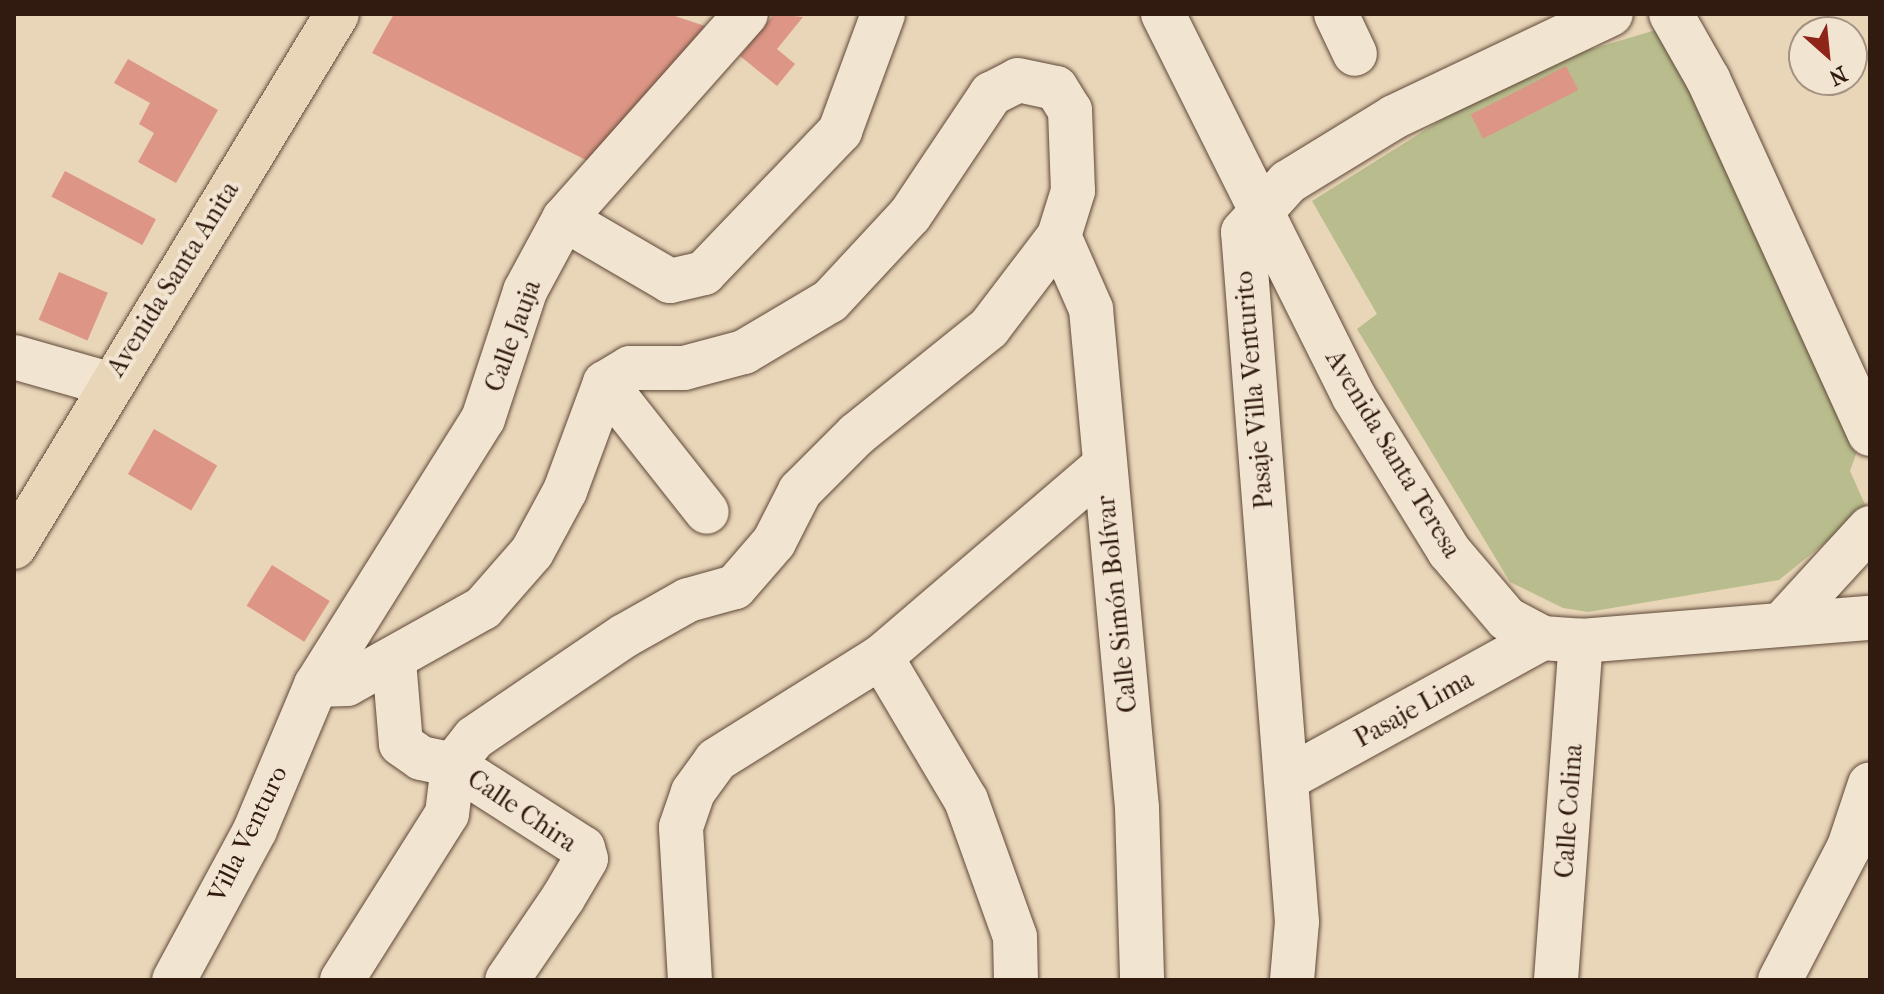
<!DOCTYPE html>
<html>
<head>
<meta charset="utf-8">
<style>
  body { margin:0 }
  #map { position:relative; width:1884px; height:994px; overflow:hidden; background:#e9d5b8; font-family:"IM FELL French Canon",serif }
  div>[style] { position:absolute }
  .green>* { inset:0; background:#b9bd8d }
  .building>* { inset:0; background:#dd9686; transform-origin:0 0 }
  .roads { filter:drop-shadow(0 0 2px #5f4939) drop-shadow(0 0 2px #5f4939) }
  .minor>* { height:44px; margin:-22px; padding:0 22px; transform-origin:22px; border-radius:22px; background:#f1e4d1 }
  .major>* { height:44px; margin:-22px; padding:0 22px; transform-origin:22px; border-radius:22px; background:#e9d5b8 }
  span { translate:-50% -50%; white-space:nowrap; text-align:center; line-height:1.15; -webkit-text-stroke:8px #f1e4d1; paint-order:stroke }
  .street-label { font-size:26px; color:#311a0f }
  .frame { position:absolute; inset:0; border:16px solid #311a0f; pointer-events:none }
  .north { position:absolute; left:1788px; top:16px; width:80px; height:80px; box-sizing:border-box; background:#f1e4d1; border:2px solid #a49383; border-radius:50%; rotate:153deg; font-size:22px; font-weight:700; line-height:32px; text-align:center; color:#311a0f }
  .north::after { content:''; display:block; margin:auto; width:28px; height:36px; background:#8f2418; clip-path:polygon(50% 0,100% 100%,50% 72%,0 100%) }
</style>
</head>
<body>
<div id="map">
  <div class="green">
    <div style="clip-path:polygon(1666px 27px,1861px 440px,1850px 471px,1867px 509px,1779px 580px,1588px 612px,1563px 608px,1510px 582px,1357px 329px,1377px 314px,1312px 201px,1462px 107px,1585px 51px)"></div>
  </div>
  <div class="building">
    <div style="clip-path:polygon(394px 14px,669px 14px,711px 28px,588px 161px,372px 53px)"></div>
    <div style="clip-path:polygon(774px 14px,803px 17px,777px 49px,795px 64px,777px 86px,740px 56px)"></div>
    <div style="clip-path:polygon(128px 59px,218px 110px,176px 183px,138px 162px,154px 133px,139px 124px,150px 103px,114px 83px)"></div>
    <div style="left:1566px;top:66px;width:27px;height:107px;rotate:63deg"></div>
    <div style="left:65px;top:171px;width:103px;height:29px;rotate:28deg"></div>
    <div style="left:59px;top:272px;width:53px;height:52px;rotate:23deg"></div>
    <div style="left:154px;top:429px;width:73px;height:52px;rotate:30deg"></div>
    <div style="left:272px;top:565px;width:68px;height:48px;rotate:32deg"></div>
  </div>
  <div class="roads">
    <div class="minor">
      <div style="left:1163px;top:14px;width:428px;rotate:63.5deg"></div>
      <div style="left:1354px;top:397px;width:181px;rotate:58.3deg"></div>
      <div style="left:1449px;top:551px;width:89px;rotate:49.5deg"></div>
      <div style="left:1507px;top:619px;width:40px;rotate:28deg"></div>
      <div style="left:1542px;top:638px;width:39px;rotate:4deg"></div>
      <div style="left:1581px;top:641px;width:290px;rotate:-4.6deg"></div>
      <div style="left:1336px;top:14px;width:44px;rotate:64.6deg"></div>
      <div style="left:1671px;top:14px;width:75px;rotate:60.4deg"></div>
      <div style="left:1708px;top:79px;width:390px;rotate:65.5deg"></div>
      <div style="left:564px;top:219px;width:123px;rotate:30.3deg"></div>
      <div style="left:670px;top:281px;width:35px;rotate:-13deg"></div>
      <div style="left:704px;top:273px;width:197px;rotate:-46.2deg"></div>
      <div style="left:840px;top:131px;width:125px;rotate:-69.8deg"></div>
      <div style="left:1059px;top:236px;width:80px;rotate:66.3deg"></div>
      <div style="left:1091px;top:309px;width:501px;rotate:84.73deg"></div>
      <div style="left:1137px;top:808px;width:172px;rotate:88.3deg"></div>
      <div style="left:14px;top:357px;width:99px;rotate:15.9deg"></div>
      <div style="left:605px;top:383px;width:164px;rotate:51.7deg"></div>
      <div style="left:1783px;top:623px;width:129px;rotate:-47.5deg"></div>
      <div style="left:881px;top:657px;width:166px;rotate:59.3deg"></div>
      <div style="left:966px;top:800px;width:145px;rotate:70.3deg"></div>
      <div style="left:1015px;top:937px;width:43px;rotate:88.7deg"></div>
      <div style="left:394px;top:661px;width:83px;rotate:85.2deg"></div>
      <div style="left:401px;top:744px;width:24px;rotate:35deg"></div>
      <div style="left:421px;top:758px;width:33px;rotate:12deg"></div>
      <div style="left:453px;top:765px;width:154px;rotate:32.6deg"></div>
      <div style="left:583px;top:848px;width:11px;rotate:75deg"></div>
      <div style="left:586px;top:859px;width:45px;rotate:120.5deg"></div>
      <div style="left:563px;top:898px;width:99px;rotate:124.3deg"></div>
      <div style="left:316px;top:685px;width:31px;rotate:-2deg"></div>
      <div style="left:347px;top:684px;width:156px;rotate:-29.2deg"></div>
      <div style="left:483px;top:608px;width:74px;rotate:-48.8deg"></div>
      <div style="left:532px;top:552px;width:69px;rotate:-61.6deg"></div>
      <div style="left:565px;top:491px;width:115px;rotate:-69.7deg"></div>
      <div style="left:605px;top:383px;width:29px;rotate:-31deg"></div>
      <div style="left:630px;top:368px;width:54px"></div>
      <div style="left:684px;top:368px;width:62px;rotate:-14.9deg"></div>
      <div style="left:744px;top:352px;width:100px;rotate:-30.7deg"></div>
      <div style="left:830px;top:301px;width:117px;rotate:-47.1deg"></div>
      <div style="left:910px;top:215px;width:146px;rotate:-56.2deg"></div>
      <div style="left:991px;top:94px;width:30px;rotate:-27deg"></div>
      <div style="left:1018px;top:80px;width:39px;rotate:12deg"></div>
      <div style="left:1056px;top:88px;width:26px;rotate:58deg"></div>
      <div style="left:1070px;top:110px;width:81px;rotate:87.9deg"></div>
      <div style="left:1073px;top:191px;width:47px;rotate:107.3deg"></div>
      <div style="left:1059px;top:236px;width:116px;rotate:127.3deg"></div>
      <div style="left:989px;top:328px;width:169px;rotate:141.2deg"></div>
      <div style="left:857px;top:434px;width:81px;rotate:135deg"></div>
      <div style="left:800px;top:491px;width:57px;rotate:117deg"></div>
      <div style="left:774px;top:542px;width:60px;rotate:130.9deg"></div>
      <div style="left:735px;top:587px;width:49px;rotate:164.5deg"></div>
      <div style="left:688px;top:600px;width:73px;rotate:150.6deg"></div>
      <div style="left:624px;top:636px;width:181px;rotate:145.8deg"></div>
      <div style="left:474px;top:738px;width:34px;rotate:128deg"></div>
      <div style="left:1286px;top:779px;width:292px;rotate:-28.8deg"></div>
      <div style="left:174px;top:980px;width:170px;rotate:-61.6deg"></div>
      <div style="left:255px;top:830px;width:157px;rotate:-67.2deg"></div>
      <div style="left:316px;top:685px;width:314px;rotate:-57.9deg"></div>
      <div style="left:483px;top:419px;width:135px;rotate:-71.8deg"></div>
      <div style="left:525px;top:291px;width:82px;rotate:-61.6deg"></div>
      <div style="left:564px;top:219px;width:274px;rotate:-48.4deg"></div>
      <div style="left:342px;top:980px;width:196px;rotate:-57.7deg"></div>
      <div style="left:447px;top:814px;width:49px;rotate:-83deg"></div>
      <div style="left:690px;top:980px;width:153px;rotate:-93.4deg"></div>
      <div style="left:681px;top:827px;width:37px;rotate:-71deg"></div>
      <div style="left:693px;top:792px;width:39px;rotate:-54deg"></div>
      <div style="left:716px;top:760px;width:195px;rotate:-32deg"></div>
      <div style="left:881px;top:657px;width:292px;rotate:-40.6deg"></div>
      <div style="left:1292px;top:980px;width:58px;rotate:-85.1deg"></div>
      <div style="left:1297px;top:922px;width:692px;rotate:-94.47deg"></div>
      <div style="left:1243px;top:232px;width:67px;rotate:-48deg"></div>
      <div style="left:1288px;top:182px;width:124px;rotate:-31.5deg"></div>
      <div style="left:1394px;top:117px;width:240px;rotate:-25.4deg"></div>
      <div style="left:1556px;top:980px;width:340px;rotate:-85.8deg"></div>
      <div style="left:1780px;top:980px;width:150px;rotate:-62.6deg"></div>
      <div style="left:1849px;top:847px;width:66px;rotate:-71.6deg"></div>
    </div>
    <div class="major">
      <div style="left:14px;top:547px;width:623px;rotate:-58.78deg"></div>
    </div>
  </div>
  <div class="street-label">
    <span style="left:173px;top:279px;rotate:-58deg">Avenida Santa Anita</span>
    <span style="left:513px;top:336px;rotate:-70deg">Calle Jauja</span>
    <span style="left:1254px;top:390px;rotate:-95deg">Pasaje Villa Venturito</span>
    <span style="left:1393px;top:454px;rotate:59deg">Avenida Santa Teresa</span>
    <span style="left:1117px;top:604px;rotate:-96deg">Calle Simón Bolívar</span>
    <span style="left:1414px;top:709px;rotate:-29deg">Pasaje Lima</span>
    <span style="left:522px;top:811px;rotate:34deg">Calle Chira</span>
    <span style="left:1569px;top:811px;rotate:-86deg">Calle Colina</span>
    <span style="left:248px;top:834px;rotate:-64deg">Villa Venturo</span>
  </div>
  <div class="frame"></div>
  <div class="north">N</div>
</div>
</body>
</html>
